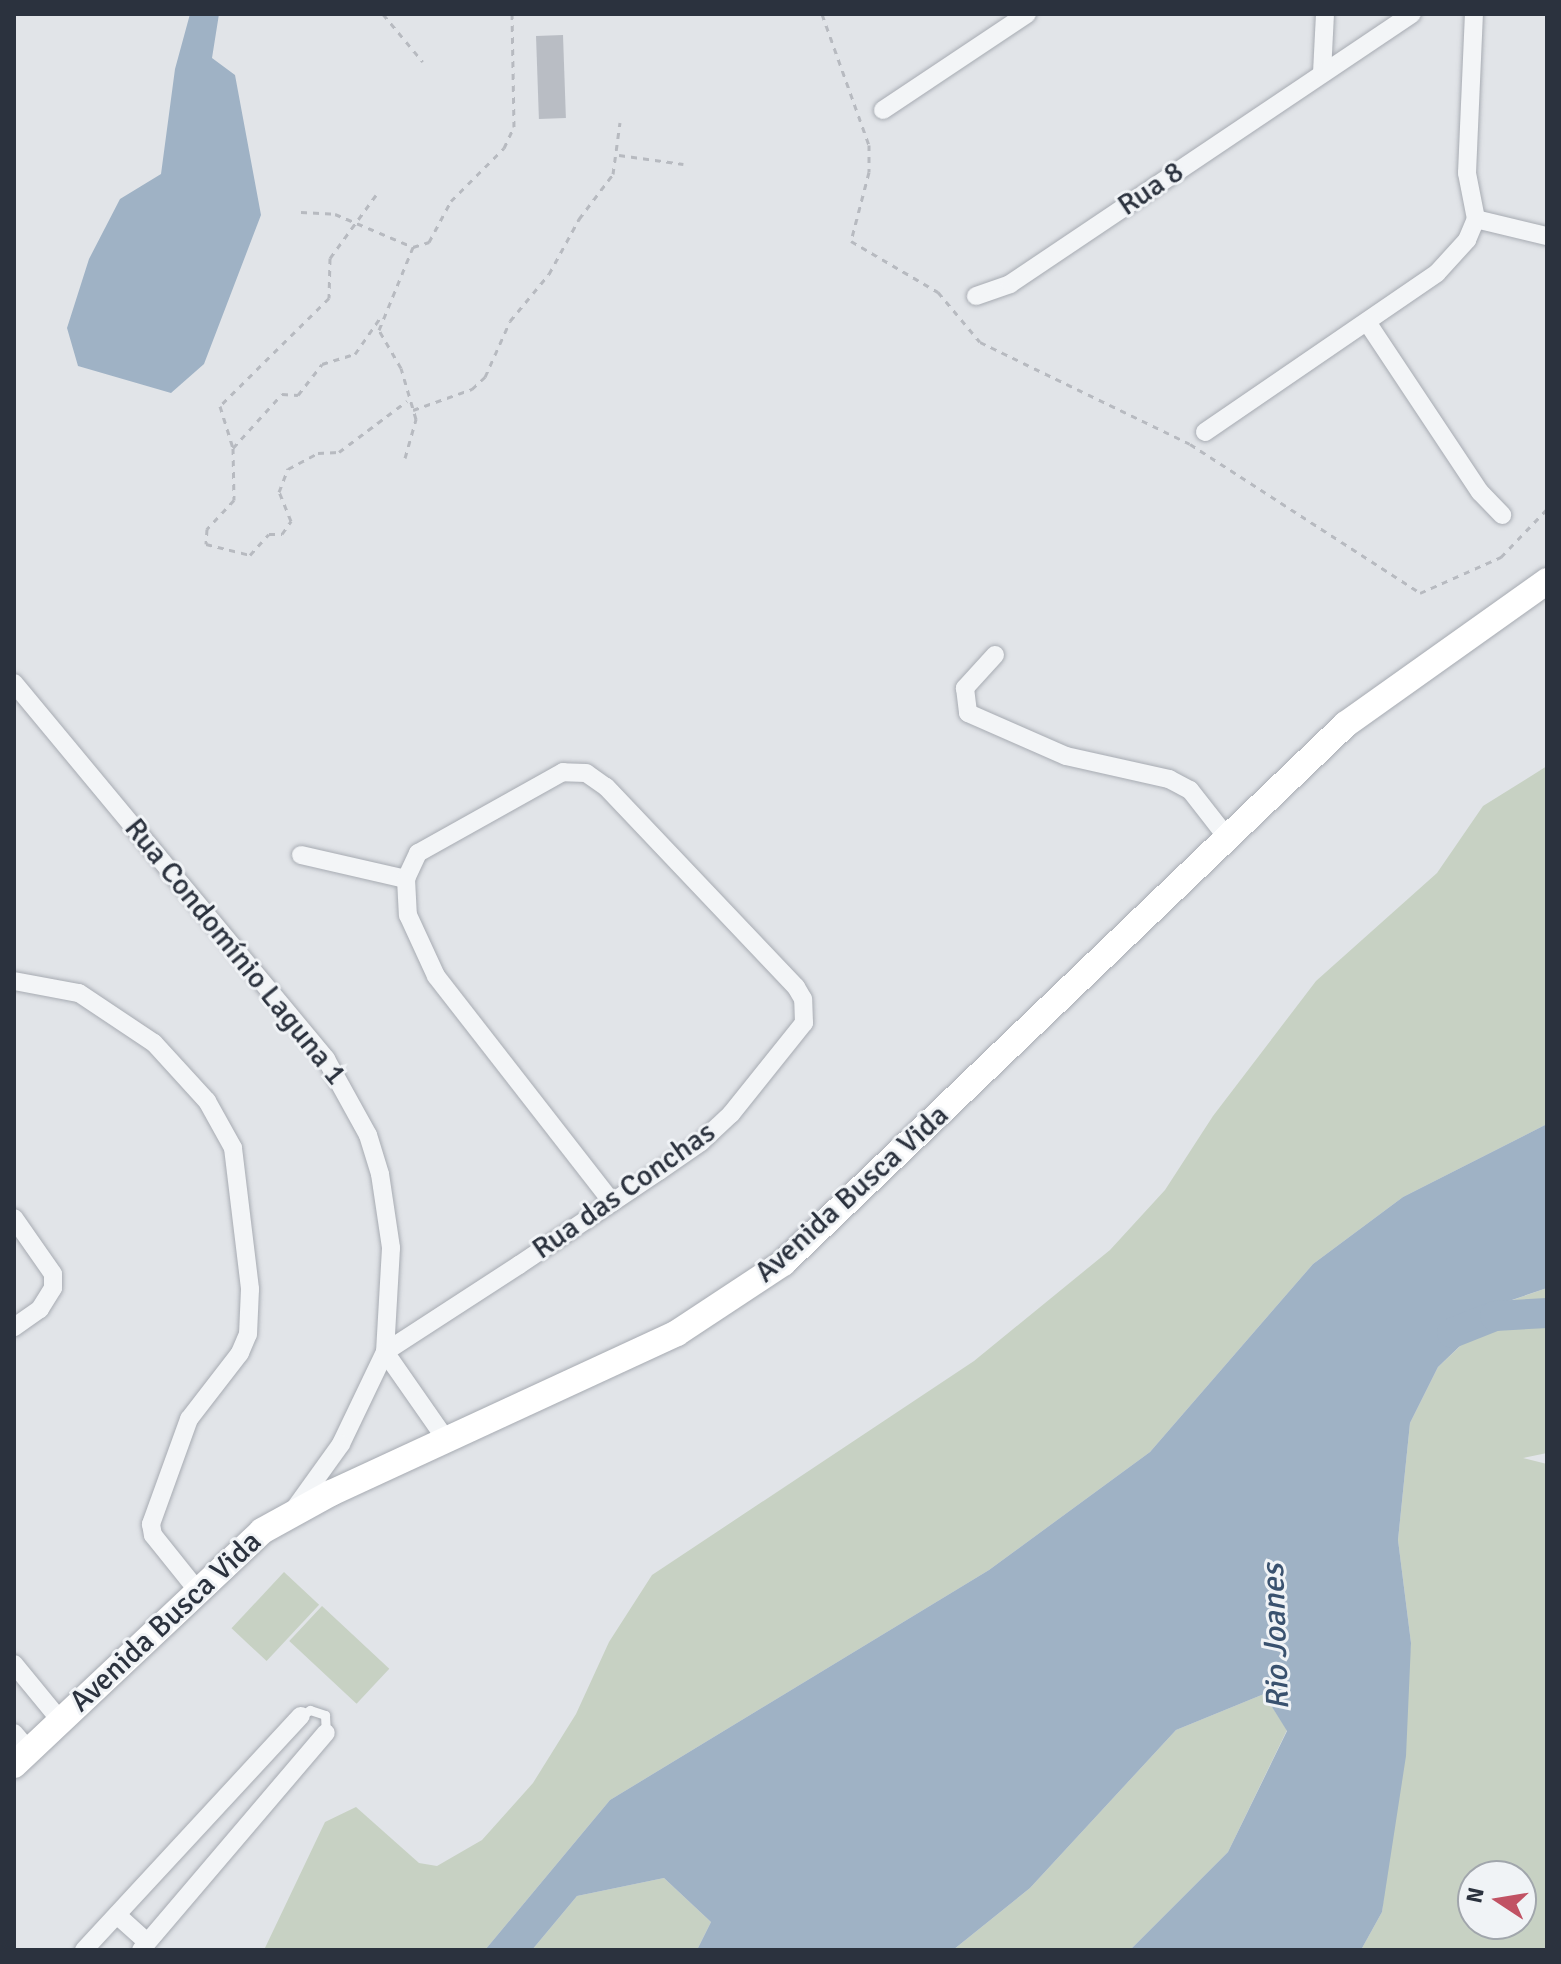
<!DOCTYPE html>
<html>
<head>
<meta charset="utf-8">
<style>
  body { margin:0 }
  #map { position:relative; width:1561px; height:1964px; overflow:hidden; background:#e1e4e8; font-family:Signika,sans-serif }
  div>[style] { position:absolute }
  .green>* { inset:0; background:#c7d1c3; transform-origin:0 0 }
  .water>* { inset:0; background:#9fb2c5 }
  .river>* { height:30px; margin:-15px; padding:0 15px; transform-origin:15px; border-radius:15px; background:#9fb2c5 }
  .building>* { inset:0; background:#b9bdc4; transform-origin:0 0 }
  .path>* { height:3px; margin-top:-1.5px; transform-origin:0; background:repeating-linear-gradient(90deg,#b7bac0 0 6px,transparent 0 12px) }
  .roads { filter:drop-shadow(0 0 2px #a7abb2) drop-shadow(0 0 2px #a7abb2) }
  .lane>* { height:9px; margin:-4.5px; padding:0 4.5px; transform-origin:4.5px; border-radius:4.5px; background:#f3f5f7 }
  .street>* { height:18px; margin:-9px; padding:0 9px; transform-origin:9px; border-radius:9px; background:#f3f5f7 }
  .secondary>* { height:26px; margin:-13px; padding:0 13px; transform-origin:13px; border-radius:13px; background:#fff }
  span { translate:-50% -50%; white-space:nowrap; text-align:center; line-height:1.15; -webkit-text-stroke:6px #f0f3f6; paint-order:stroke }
  .street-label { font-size:30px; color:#2b323e }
  .water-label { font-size:32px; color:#39516e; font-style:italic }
  .frame { position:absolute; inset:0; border:16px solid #2b323e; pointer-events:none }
  .north { position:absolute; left:1457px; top:1860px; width:80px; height:80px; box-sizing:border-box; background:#f0f3f6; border:2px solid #a1a6ac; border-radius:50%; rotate:282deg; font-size:22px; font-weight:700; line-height:32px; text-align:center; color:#2b323e }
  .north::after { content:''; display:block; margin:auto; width:28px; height:36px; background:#c15264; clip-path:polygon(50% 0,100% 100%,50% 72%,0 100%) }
</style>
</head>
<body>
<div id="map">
  <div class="green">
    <div style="clip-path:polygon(1547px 766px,1547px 1124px,1403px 1197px,1313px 1264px,1150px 1452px,989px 1570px,610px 1800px,485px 1950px,264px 1950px,325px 1822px,356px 1807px,419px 1863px,437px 1866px,482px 1840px,533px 1783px,576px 1714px,609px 1642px,652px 1575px,974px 1361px,1110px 1250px,1165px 1190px,1213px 1116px,1316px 981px,1437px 873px,1483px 806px)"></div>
    <div style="clip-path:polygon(evenodd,1547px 1288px,1547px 1453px,1523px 1458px,1547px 1464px,1547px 1950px,1361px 1950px,1382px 1912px,1411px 1643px,1398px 1540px,1410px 1423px,1438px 1367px,1507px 1302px,1547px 1288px,1473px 1876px,1521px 1876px,1521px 1924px,1473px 1924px,1473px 1876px)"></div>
    <div style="left:284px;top:1572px;width:48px;height:77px;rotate:43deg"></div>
    <div style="left:322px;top:1606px;width:92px;height:48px;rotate:43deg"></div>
    <div style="clip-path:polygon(1264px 1694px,1287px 1730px,1228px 1852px,1130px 1950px,953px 1950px,1030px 1888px,1176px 1730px)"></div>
    <div style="clip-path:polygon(664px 1878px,711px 1922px,697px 1950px,532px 1950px,577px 1896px)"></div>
  </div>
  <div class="water">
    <div style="clip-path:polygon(190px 14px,219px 14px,212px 58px,235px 75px,261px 215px,204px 364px,171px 393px,78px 366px,67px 328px,89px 259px,120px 199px,161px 174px,175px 69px)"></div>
    <div style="clip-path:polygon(1547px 1124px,1547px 1288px,1506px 1302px,1438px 1367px,1410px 1423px,1398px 1540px,1411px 1643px,1406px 1756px,1382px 1912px,1361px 1950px,1130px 1950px,1228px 1852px,1287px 1731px,1264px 1694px,1176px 1730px,1030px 1888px,953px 1950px,697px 1950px,711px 1922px,664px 1878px,577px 1896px,532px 1950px,485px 1950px,610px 1800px,989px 1570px,1150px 1452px,1313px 1264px,1403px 1197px)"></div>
  </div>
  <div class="river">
    <div style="left:1452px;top:1333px;width:46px;rotate:-21.6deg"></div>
    <div style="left:1495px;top:1316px;width:52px;rotate:-3.3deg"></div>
  </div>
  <div class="building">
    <div style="left:563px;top:35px;width:83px;height:27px;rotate:88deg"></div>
  </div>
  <div class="path">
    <div style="left:383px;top:14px;width:62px;rotate:50.2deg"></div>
    <div style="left:822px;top:14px;width:139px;rotate:70.3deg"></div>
    <div style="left:869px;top:145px;width:27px;rotate:90deg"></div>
    <div style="left:869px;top:172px;width:71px;rotate:104.6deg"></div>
    <div style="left:851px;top:241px;width:101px;rotate:30.4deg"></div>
    <div style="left:938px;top:292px;width:65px;rotate:50deg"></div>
    <div style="left:980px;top:342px;width:233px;rotate:25.9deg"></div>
    <div style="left:1190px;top:444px;width:274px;rotate:32.9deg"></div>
    <div style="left:1420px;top:593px;width:89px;rotate:-24deg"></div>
    <div style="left:1501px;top:557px;width:66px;rotate:-46.2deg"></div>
    <div style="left:619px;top:155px;width:65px;rotate:8deg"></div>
    <div style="left:376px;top:195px;width:78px;rotate:126.1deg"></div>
    <div style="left:330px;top:258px;width:40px;rotate:91.4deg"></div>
    <div style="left:329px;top:298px;width:153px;rotate:135.3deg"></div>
    <div style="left:220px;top:406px;width:44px;rotate:72.8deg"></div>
    <div style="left:233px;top:448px;width:52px;rotate:88.9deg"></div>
    <div style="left:234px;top:500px;width:40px;rotate:133deg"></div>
    <div style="left:207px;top:529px;width:15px;rotate:94deg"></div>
    <div style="left:206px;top:544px;width:45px;rotate:14deg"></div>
    <div style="left:250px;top:555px;width:28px;rotate:-48deg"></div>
    <div style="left:269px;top:534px;width:13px"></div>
    <div style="left:282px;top:534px;width:16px;rotate:-55deg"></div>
    <div style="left:291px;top:521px;width:31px;rotate:-112deg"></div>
    <div style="left:279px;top:492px;width:25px;rotate:-69deg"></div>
    <div style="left:288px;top:469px;width:34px;rotate:-28deg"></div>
    <div style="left:318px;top:453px;width:21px;rotate:-3deg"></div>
    <div style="left:339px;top:452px;width:85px;rotate:-36.9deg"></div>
    <div style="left:301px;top:212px;width:34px;rotate:3deg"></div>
    <div style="left:335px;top:214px;width:85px;rotate:22.9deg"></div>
    <div style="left:413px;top:247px;width:17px;rotate:-17deg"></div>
    <div style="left:429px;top:242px;width:47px;rotate:-61.8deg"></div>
    <div style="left:451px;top:201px;width:75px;rotate:-45deg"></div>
    <div style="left:504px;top:148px;width:23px;rotate:-65deg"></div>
    <div style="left:514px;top:127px;width:113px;rotate:-91deg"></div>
    <div style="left:413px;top:410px;width:63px;rotate:-19.6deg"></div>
    <div style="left:472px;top:389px;width:18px;rotate:-43deg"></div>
    <div style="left:485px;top:377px;width:61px;rotate:-65.9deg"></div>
    <div style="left:510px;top:321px;width:61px;rotate:-50.3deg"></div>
    <div style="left:549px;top:274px;width:63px;rotate:-61.4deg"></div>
    <div style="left:579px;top:219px;width:56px;rotate:-52.9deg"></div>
    <div style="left:613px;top:174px;width:52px;rotate:-82.3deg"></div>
    <div style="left:233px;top:448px;width:73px;rotate:-47.8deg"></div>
    <div style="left:282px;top:394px;width:16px;rotate:4deg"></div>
    <div style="left:298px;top:395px;width:39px;rotate:-52deg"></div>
    <div style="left:322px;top:364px;width:34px;rotate:-17deg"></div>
    <div style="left:355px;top:354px;width:44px;rotate:-55.2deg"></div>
    <div style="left:405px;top:458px;width:41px;rotate:-74.2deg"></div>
    <div style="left:416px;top:419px;width:53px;rotate:-106.4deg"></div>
    <div style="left:401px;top:368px;width:44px;rotate:-120.1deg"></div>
    <div style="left:379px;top:330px;width:90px;rotate:-67.7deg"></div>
  </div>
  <div class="roads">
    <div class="lane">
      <div style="left:301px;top:1716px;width:11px;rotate:-34deg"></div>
      <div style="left:310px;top:1710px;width:16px;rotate:18deg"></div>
      <div style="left:325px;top:1715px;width:18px;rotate:87deg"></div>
    </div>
    <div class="street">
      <div style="left:1322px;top:73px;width:59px;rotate:-87.1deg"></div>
      <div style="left:883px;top:110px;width:173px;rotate:-33.7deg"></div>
      <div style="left:1476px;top:219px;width:73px;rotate:13.5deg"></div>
      <div style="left:976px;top:296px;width:36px;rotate:-19deg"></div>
      <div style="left:1010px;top:284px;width:484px;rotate:-33.9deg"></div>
      <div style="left:1367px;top:322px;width:204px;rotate:56.4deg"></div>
      <div style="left:1480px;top:492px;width:32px;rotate:46deg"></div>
      <div style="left:1205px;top:432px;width:281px;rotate:-34.4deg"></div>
      <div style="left:1437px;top:273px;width:45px;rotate:-47.7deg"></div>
      <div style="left:1467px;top:240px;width:23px;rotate:-67deg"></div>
      <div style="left:1476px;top:219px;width:47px;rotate:-101.1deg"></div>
      <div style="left:1467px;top:173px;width:159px;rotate:-87.5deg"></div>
      <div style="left:995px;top:655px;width:45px;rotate:132.3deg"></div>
      <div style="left:965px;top:688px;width:25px;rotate:83deg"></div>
      <div style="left:968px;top:713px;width:107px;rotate:23.7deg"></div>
      <div style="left:1066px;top:756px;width:106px;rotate:12.6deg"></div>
      <div style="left:1169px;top:779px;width:24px;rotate:28deg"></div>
      <div style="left:1190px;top:790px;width:63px;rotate:52deg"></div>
      <div style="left:14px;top:683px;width:489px;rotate:50.3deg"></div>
      <div style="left:326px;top:1059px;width:87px;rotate:61.1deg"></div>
      <div style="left:368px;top:1135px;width:41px;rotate:72.9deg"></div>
      <div style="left:380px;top:1174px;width:75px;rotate:81.5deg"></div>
      <div style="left:391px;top:1248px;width:104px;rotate:93.3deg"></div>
      <div style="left:385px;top:1352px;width:102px;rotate:115.6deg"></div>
      <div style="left:341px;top:1444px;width:79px;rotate:125.7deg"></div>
      <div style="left:301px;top:855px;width:108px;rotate:12.9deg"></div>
      <div style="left:14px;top:981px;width:66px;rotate:10.5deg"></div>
      <div style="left:79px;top:993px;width:90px;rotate:33.7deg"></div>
      <div style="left:154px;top:1043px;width:79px;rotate:47.6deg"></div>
      <div style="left:207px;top:1101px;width:54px;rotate:61deg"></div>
      <div style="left:233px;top:1148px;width:142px;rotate:83.1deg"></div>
      <div style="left:250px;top:1289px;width:45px;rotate:92.5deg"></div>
      <div style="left:248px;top:1334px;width:21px;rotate:113deg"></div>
      <div style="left:240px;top:1353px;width:83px;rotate:127.7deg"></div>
      <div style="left:189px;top:1419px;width:112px;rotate:109.9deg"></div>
      <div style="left:151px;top:1524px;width:11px;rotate:80deg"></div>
      <div style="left:153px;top:1535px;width:70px;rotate:51.3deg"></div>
      <div style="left:14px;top:1218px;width:68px;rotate:55.1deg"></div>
      <div style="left:53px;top:1274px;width:14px;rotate:90deg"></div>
      <div style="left:53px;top:1288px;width:25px;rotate:122deg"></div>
      <div style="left:40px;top:1309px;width:32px;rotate:145deg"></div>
      <div style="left:385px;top:1352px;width:160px;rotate:-33deg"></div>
      <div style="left:519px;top:1265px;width:169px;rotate:-33.9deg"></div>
      <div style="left:659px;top:1171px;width:51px;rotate:-34.6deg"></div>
      <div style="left:701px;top:1142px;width:41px;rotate:-43deg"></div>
      <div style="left:731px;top:1114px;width:117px;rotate:-51.3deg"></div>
      <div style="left:804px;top:1023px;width:24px;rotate:-92deg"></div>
      <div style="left:803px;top:999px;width:14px;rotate:-120deg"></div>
      <div style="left:796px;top:987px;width:276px;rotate:-133.5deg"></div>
      <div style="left:606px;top:787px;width:24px;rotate:-145deg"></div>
      <div style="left:586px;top:773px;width:23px;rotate:-178deg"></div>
      <div style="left:563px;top:772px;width:166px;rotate:150.8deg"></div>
      <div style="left:418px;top:853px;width:29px;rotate:115deg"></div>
      <div style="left:406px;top:879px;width:36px;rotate:87deg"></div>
      <div style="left:408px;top:915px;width:67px;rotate:65.3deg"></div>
      <div style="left:436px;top:976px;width:286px;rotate:52.1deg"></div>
      <div style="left:385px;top:1352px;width:108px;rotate:55.1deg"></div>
      <div style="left:14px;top:1664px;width:72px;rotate:50.6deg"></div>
      <div style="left:14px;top:1733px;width:23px;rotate:50deg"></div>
      <div style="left:117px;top:1915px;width:38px;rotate:42deg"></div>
      <div style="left:84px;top:1950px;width:319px;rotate:-47.2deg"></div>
      <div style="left:141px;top:1950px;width:285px;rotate:-49.6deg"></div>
    </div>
    <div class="secondary">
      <div style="left:14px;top:1765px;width:341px;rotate:-43.3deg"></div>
      <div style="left:262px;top:1531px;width:79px;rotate:-28.8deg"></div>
      <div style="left:331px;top:1493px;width:381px;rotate:-24.8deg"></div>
      <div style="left:677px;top:1333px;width:127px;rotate:-33.4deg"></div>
      <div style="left:783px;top:1263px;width:779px;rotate:-43.75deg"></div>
      <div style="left:1346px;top:724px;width:247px;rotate:-35.4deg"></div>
    </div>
  </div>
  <div class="street-label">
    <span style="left:1151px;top:189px;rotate:-34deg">Rua 8</span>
    <span style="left:235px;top:952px;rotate:51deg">Rua Condomínio Laguna 1</span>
    <span style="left:624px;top:1191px;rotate:-35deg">Rua das Conchas</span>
    <span style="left:852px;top:1194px;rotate:-42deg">Avenida Busca Vida</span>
    <span style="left:166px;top:1622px;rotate:-43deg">Avenida Busca Vida</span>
  </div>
  <div class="water-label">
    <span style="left:1276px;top:1637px;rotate:-92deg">Rio Joanes</span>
  </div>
  <div class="frame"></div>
  <div class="north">N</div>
</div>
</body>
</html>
